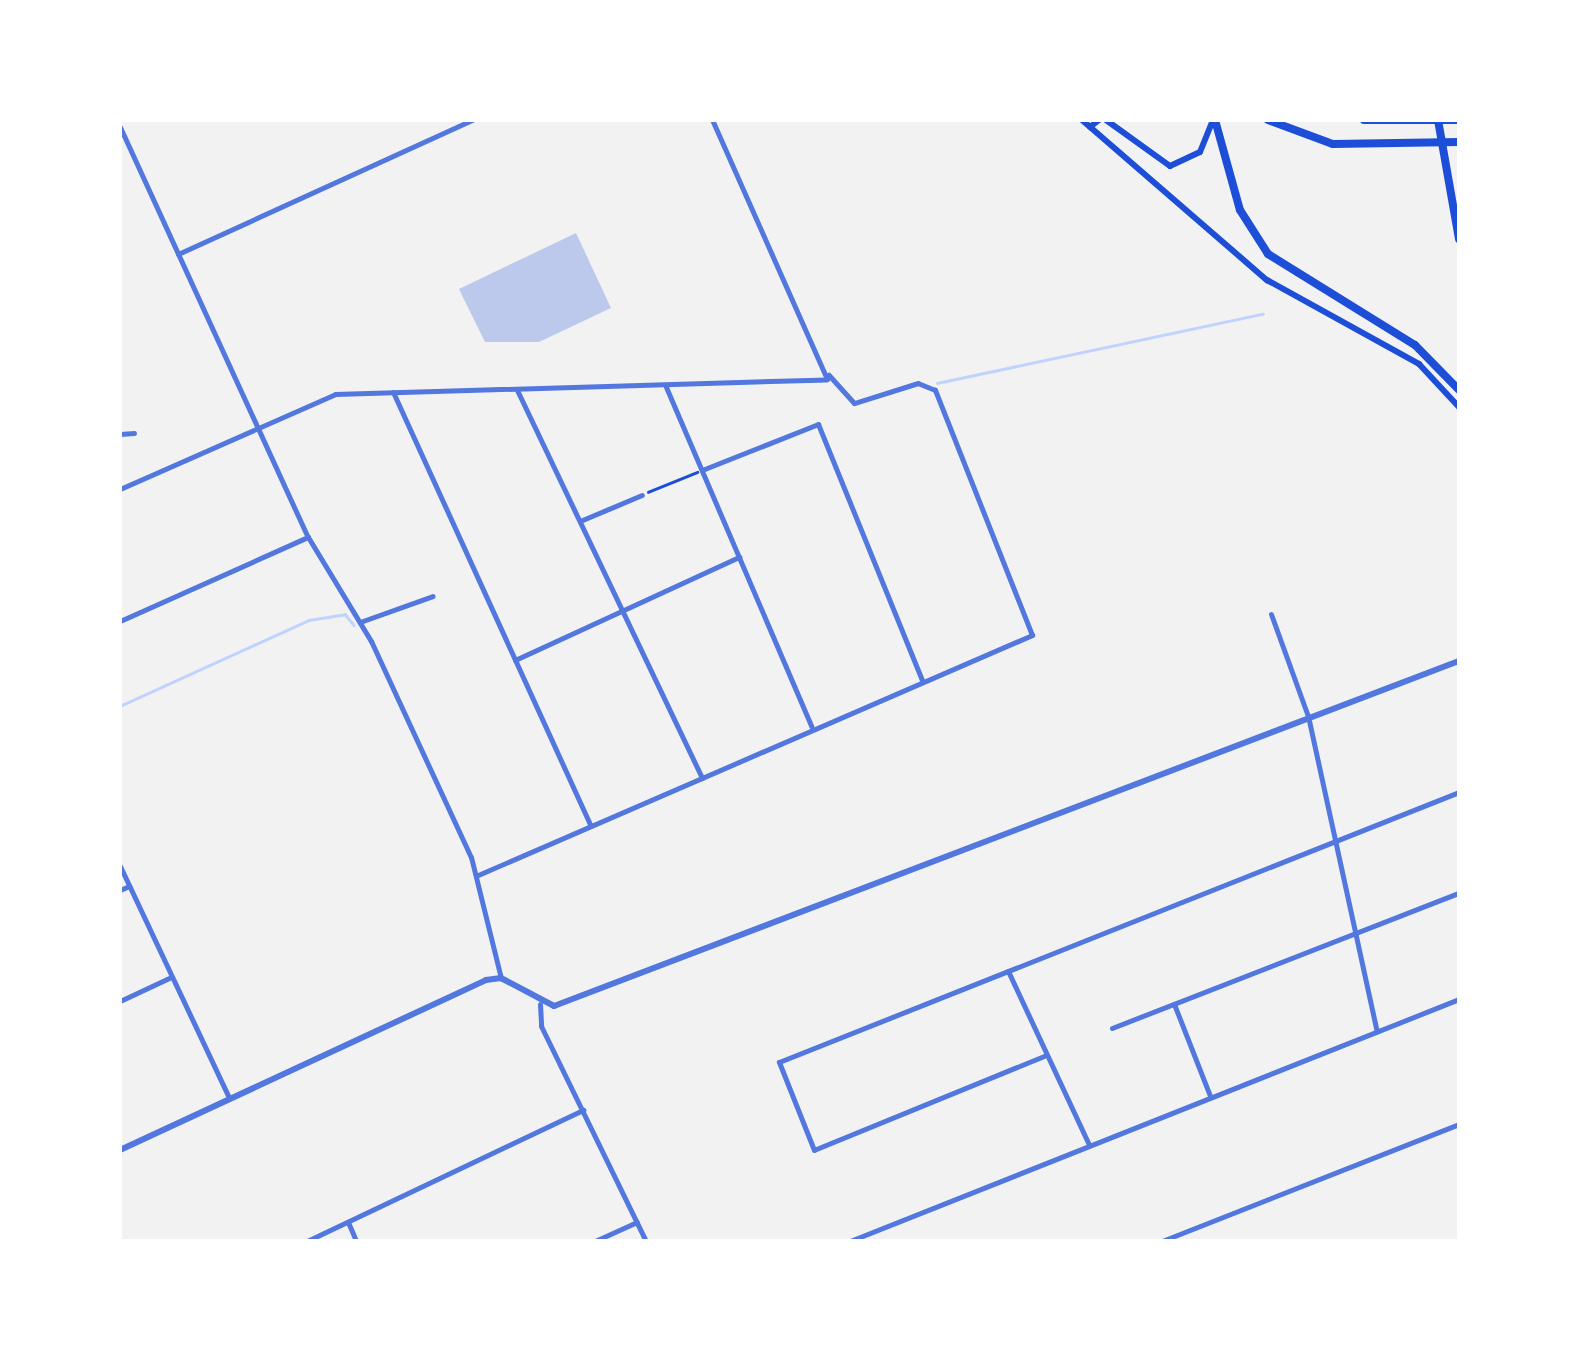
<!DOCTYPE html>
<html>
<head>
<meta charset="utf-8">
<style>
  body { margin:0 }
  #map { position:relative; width:1579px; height:1361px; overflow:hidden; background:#f2f2f2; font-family:"PT Sans",sans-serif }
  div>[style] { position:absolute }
  .stream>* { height:2.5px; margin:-1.25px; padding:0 1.25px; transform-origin:1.25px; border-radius:1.25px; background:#bfd3fe }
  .building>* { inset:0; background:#bdc9ec }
  .path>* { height:2.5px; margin:-1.25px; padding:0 1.25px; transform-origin:1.25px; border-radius:1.25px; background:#1d4ed8 }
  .minor>* { height:5px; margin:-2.5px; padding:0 2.5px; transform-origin:2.5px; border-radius:2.5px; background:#5277de }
  .tertiary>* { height:6px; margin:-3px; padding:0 3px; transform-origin:3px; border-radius:3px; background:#5277de }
  .secondary>* { height:6px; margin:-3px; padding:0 3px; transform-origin:3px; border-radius:3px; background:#1d4ed8 }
  .primary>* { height:8px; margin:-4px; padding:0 4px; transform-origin:4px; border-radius:4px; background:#1d4ed8 }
  .trunk>* { height:8px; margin:-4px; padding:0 4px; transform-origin:4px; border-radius:4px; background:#1d4ed8 }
  span { translate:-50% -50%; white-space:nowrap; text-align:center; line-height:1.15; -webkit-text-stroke:10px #fff; paint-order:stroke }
  .frame { position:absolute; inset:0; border:122px solid #fff; pointer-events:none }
</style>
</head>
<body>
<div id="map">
  <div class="stream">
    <div style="left:937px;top:383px;width:333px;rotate:-12deg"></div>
    <div style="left:120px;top:706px;width:208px;rotate:-24.5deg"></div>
    <div style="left:309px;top:620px;width:36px;rotate:-9deg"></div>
    <div style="left:345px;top:614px;width:14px;rotate:51deg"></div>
  </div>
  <div class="building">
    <div style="clip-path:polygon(576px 233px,611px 308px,539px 342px,485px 342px,459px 289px)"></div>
  </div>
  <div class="path">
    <div style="left:648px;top:492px;width:53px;rotate:-22.2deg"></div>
  </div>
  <div class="minor">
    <div style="left:120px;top:127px;width:451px;rotate:65.4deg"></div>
    <div style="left:308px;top:537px;width:122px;rotate:58.8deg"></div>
    <div style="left:371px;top:641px;width:238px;rotate:65.2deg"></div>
    <div style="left:471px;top:857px;width:125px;rotate:76.1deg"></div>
    <div style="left:178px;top:254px;width:323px;rotate:-24.5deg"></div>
    <div style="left:666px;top:387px;width:369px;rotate:66.8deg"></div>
    <div style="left:517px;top:390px;width:430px;rotate:64.5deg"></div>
    <div style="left:393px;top:392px;width:475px;rotate:65.5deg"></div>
    <div style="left:120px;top:434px;width:14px;rotate:-4deg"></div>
    <div style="left:702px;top:470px;width:125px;rotate:-21.6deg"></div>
    <div style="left:818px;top:424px;width:276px;rotate:67.9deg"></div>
    <div style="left:120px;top:489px;width:235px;rotate:-23.8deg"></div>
    <div style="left:335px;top:394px;width:492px;rotate:-1.7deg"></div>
    <div style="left:827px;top:379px;width:283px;rotate:-113.9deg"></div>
    <div style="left:580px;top:521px;width:67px;rotate:-22.8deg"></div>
    <div style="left:1271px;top:614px;width:109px;rotate:70.1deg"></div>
    <div style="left:1308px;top:716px;width:323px;rotate:77.7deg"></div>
    <div style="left:120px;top:621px;width:206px;rotate:-24.1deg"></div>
    <div style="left:360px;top:622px;width:77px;rotate:-19.6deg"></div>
    <div style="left:515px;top:660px;width:247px;rotate:-24.7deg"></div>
    <div style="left:120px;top:866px;width:256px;rotate:64.8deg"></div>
    <div style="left:478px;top:875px;width:604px;rotate:-23.42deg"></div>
    <div style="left:1032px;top:635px;width:264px;rotate:-111.6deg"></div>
    <div style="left:935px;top:390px;width:18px;rotate:-158deg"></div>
    <div style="left:918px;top:383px;width:67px;rotate:162.6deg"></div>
    <div style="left:854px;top:403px;width:38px;rotate:-132deg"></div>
    <div style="left:120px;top:890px;width:10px;rotate:-24deg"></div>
    <div style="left:1008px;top:971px;width:192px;rotate:65deg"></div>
    <div style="left:120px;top:1001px;width:56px;rotate:-25.2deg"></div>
    <div style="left:540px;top:1004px;width:22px;rotate:87deg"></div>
    <div style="left:541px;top:1026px;width:239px;rotate:64deg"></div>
    <div style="left:1174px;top:1004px;width:99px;rotate:68.6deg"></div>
    <div style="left:1112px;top:1028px;width:372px;rotate:-21.3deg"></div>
    <div style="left:1044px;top:1056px;width:248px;rotate:157.8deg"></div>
    <div style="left:814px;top:1150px;width:95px;rotate:-111.7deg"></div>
    <div style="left:779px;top:1062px;width:732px;rotate:-21.66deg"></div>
    <div style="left:348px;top:1222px;width:21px;rotate:67deg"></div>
    <div style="left:307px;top:1241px;width:306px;rotate:-25.4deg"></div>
    <div style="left:595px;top:1241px;width:46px;rotate:-24.3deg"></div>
    <div style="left:850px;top:1241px;width:655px;rotate:-21.67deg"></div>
    <div style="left:1162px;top:1241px;width:319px;rotate:-21.5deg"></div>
  </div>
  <div class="tertiary">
    <div style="left:120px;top:1150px;width:404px;rotate:-24.9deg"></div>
    <div style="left:486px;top:980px;width:15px;rotate:-8deg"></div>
    <div style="left:501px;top:978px;width:60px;rotate:27.8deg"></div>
    <div style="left:554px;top:1006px;width:969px;rotate:-20.87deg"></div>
  </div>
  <div class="secondary">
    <div style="left:1082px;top:120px;width:245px;rotate:40.9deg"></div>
    <div style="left:1267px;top:280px;width:174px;rotate:28.9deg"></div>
    <div style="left:1419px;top:364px;width:59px;rotate:47.1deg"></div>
    <div style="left:1106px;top:120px;width:79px;rotate:35.7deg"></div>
    <div style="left:1170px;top:166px;width:33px;rotate:-25deg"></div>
    <div style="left:1200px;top:152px;width:35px;rotate:-68deg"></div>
    <div style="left:1090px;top:127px;width:11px;rotate:-38deg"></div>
  </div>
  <div class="primary">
    <div style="left:1215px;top:120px;width:93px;rotate:74.5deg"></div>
    <div style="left:1240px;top:210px;width:52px;rotate:57.5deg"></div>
    <div style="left:1268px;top:254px;width:173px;rotate:31.8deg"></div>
    <div style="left:1415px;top:345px;width:63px;rotate:45.6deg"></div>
  </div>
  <div class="trunk">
    <div style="left:1268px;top:120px;width:69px;rotate:20.3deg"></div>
    <div style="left:1333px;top:144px;width:126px;rotate:-0.9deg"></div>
    <div style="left:1364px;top:120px;width:95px"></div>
    <div style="left:1438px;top:120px;width:121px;rotate:80deg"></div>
  </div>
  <div class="frame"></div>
</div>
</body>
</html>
